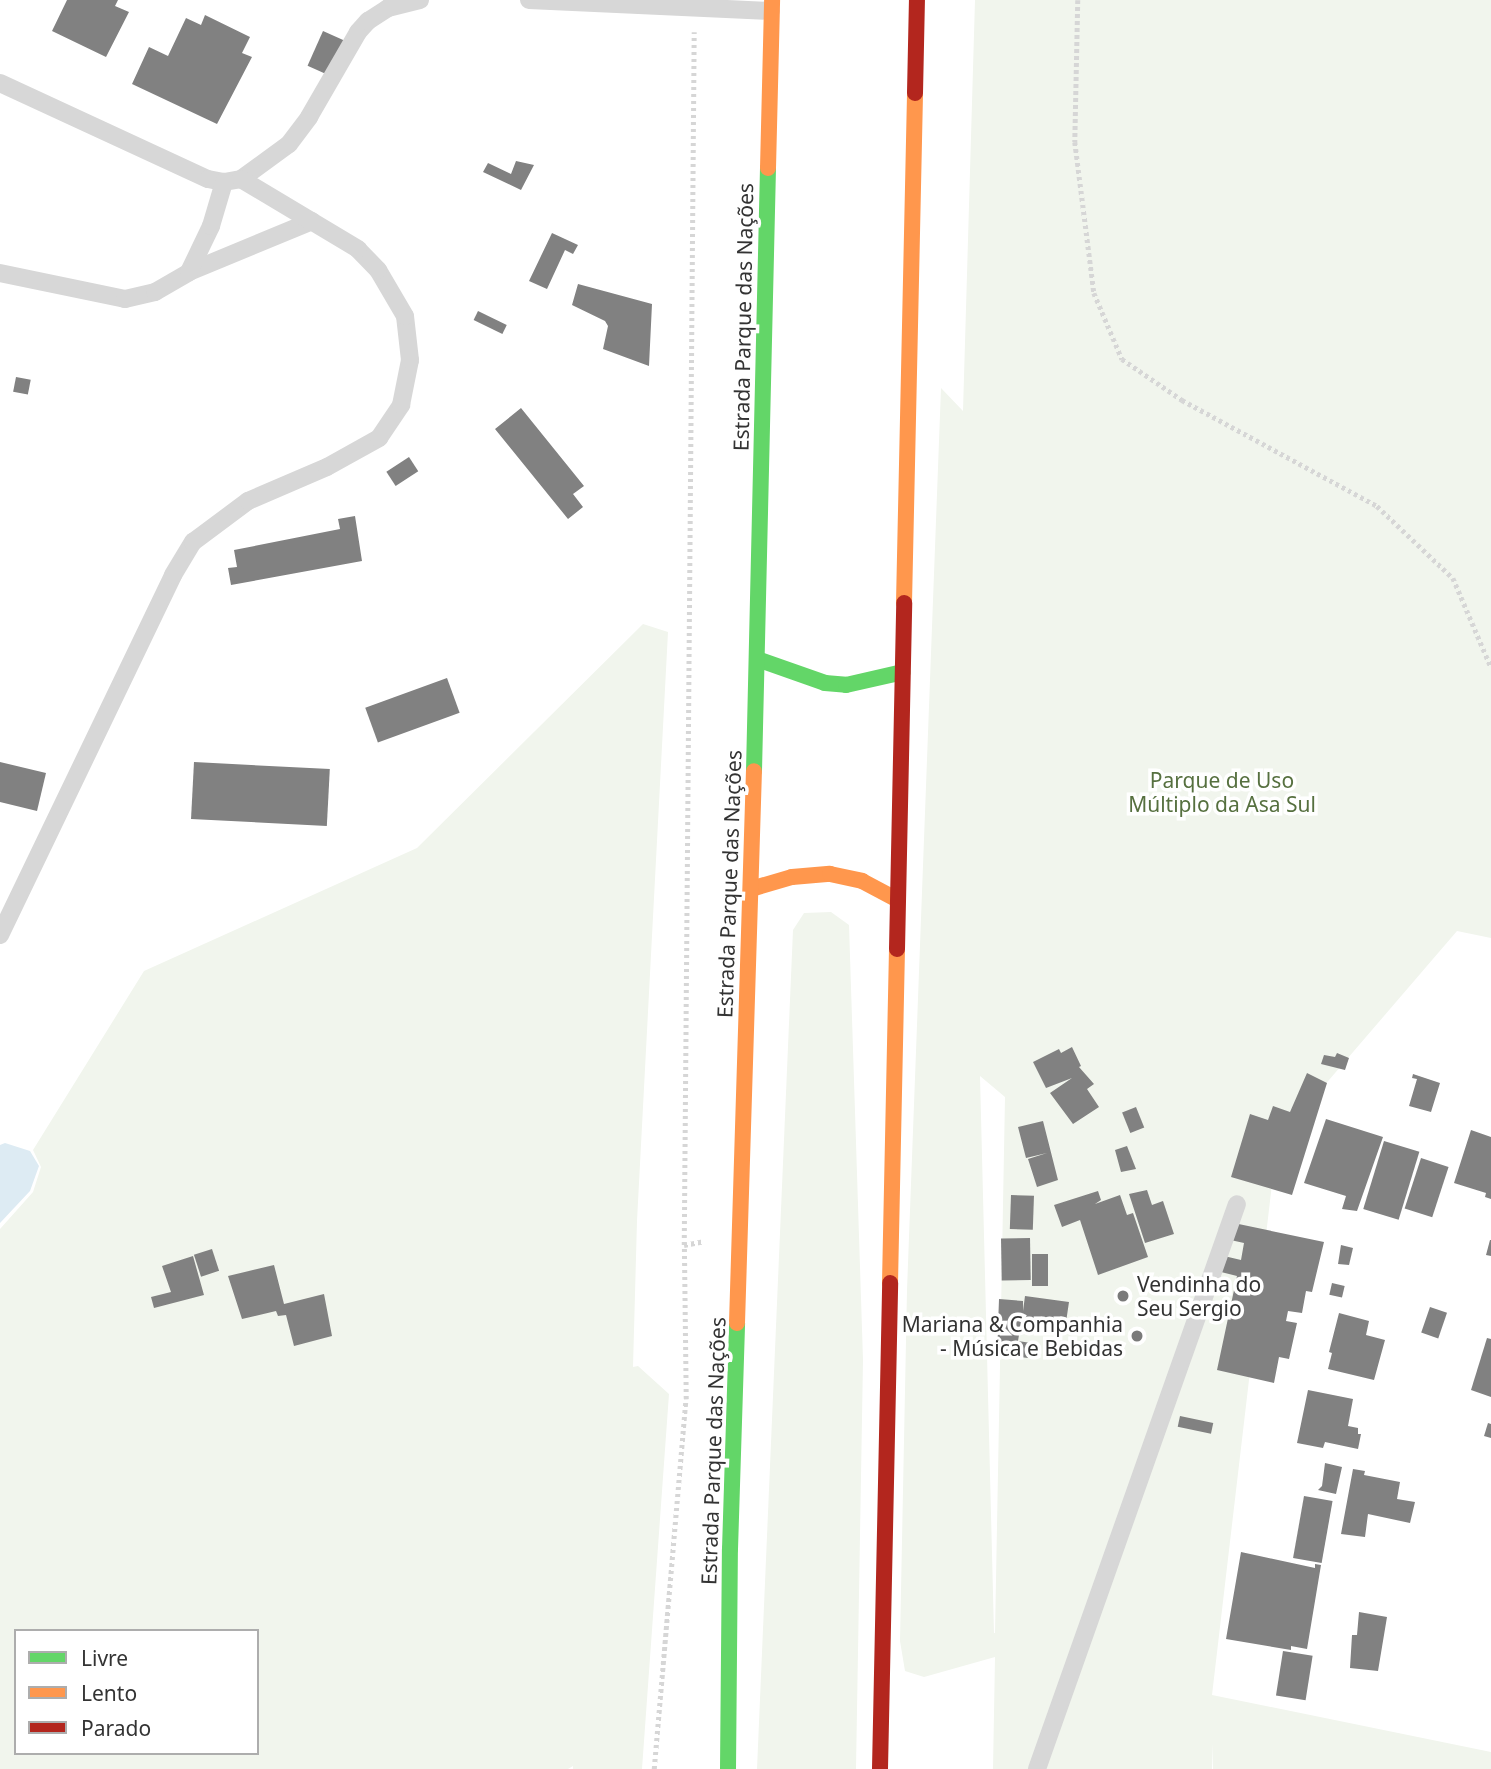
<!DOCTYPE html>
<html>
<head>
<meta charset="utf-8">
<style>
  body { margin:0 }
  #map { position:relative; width:1491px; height:1769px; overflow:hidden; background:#fff; font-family:"Noto Sans",sans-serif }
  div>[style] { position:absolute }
  .green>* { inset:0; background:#f1f5ed }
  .water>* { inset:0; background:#ddebf3 }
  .building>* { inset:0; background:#818181; transform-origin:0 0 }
  .path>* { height:4.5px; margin-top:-2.25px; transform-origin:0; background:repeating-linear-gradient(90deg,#d6d6d6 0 3.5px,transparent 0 7px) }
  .lane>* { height:18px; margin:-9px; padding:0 9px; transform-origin:9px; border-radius:9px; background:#d7d7d7 }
  .fast>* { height:16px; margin:-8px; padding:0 8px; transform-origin:8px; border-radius:8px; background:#63d668 }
  .slow>* { height:16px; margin:-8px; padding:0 8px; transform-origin:8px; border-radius:8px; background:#ff974d }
  .jam>* { height:16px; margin:-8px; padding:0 8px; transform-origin:8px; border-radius:8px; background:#b3261e }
  .dots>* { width:19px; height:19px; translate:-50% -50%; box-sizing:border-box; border:4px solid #fff; border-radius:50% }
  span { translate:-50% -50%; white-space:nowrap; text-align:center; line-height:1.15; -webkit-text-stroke:7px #fff; paint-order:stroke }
  .street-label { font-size:21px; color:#333 }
  .park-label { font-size:21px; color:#56703f }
  .poi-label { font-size:21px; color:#333 }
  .left { translate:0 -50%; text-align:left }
  .right { translate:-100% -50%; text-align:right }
  .legend { position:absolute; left:14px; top:1629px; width:245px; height:126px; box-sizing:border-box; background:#fff; border:2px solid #adadad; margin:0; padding:9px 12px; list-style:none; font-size:21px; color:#333 }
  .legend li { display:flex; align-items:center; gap:14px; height:35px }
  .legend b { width:35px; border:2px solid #adadad }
</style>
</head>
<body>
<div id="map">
  <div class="green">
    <div style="clip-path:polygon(evenodd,975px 0,1491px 0,1491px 938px,1457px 931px,1323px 1087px,1276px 1150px,1212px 1695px,1491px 1752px,1491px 1769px,1213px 1769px,1213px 1743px,1212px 1769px,993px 1769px,995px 1657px,924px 1677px,905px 1671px,900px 1641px,907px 1290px,941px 388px,963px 411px,975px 0,980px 1076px,1005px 1097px,995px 1633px,994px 1633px,980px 1076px)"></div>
    <div style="clip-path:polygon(evenodd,643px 624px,668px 632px,637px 1221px,633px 1367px,638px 1366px,669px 1394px,642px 1769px,573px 1769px,573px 1766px,568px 1769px,0 1769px,0 1229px,33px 1192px,41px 1167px,33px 1150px,144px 971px,417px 848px,643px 624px,16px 1631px,257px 1631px,257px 1753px,16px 1753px,16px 1631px)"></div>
    <div style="clip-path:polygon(831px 912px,849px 925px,863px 1360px,856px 1769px,757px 1769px,793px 930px,804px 913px)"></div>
  </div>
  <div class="water">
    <div style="clip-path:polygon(5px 1143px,30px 1151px,39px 1166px,30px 1191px,0 1223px,0 1145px)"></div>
  </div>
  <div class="building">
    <div style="clip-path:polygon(67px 0,118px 0,115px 6px,129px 12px,106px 57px,52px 31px)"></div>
    <div style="clip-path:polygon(205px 15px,250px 37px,242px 53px,252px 57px,217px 124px,132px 84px,149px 47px,168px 56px,186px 18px,201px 25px)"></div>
    <div style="left:323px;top:31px;width:30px;height:38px;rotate:24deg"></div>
    <div style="clip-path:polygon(516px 161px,534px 165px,521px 190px,483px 172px,488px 163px,511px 174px)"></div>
    <div style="clip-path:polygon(552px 233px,578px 245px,573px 254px,565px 250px,547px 289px,529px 281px)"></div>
    <div style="clip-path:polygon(578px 284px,652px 304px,649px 366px,603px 349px,608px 326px,605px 321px,572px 305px)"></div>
    <div style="left:478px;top:311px;width:32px;height:10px;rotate:26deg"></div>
    <div style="left:16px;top:377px;width:15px;height:15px;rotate:11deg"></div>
    <div style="clip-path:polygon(521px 408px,584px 486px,573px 494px,583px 507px,568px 519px,495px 429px)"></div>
    <div style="left:409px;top:457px;width:17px;height:27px;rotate:57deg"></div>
    <div style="clip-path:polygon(355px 516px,362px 561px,231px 585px,228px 568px,237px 567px,234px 550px,340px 529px,338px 519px)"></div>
    <div style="left:447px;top:678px;width:37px;height:87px;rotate:70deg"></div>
    <div style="clip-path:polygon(0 762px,46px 773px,37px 811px,0 802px)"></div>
    <div style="left:194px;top:762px;width:136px;height:57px;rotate:3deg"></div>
    <div style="clip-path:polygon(1072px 1047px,1081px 1066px,1079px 1067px,1094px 1084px,1087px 1089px,1099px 1107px,1073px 1124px,1050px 1093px,1072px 1078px,1046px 1088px,1033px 1062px,1059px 1049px,1061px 1053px)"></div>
    <div style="clip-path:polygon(1337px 1053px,1349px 1058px,1345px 1070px,1321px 1064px,1324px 1055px,1335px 1057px)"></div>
    <div style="clip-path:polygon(1307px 1073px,1327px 1083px,1292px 1195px,1231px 1177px,1250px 1114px,1268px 1120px,1273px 1106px,1290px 1112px)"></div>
    <div style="clip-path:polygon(1413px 1074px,1440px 1083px,1431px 1112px,1409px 1106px,1417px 1079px,1412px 1078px)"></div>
    <div style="left:1136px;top:1107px;width:22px;height:15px;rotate:68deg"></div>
    <div style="clip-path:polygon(1326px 1119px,1383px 1137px,1357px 1211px,1342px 1209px,1346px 1196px,1304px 1183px)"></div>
    <div style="clip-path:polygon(1043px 1121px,1058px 1180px,1037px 1187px,1028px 1159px,1047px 1153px,1026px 1158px,1018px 1127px)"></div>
    <div style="clip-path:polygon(1471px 1130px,1491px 1137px,1491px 1199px,1485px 1197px,1486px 1193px,1454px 1183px)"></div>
    <div style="left:1384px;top:1141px;width:37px;height:71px;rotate:17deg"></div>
    <div style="clip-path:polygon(1127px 1146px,1136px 1169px,1121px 1172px,1115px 1150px)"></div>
    <div style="left:1421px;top:1158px;width:29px;height:53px;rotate:18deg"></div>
    <div style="clip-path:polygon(1147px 1190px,1152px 1205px,1163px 1201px,1174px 1234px,1145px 1243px,1129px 1194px)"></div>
    <div style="clip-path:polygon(1098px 1191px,1101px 1200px,1095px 1204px,1120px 1195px,1127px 1215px,1133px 1213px,1148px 1257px,1098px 1275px,1080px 1220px,1062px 1227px,1054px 1205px)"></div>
    <div style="left:1011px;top:1195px;width:23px;height:34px;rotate:2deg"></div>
    <div style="clip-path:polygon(1229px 1222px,1324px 1242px,1312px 1292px,1306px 1291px,1302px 1313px,1288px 1311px,1286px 1321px,1297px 1323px,1289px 1359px,1279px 1357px,1274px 1383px,1217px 1370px,1237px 1276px,1221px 1272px,1224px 1256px,1241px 1260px,1244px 1243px,1226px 1239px)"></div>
    <div style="left:1030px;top:1238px;width:42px;height:29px;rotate:89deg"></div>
    <div style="clip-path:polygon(1490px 1240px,1491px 1240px,1491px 1256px,1486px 1255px)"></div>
    <div style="clip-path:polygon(1341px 1245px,1353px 1248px,1349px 1265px,1338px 1264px)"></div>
    <div style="left:212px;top:1249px;width:23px;height:19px;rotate:72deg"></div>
    <div style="left:1032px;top:1254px;width:16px;height:32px"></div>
    <div style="clip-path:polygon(193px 1256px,204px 1295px,154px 1308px,151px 1297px,171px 1292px,162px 1266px)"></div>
    <div style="clip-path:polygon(274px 1265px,284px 1304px,324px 1294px,332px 1336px,294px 1346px,286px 1315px,278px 1316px,276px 1311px,242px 1319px,228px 1276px)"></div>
    <div style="left:1332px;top:1283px;width:13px;height:12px;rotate:13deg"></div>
    <div style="clip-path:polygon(1025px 1296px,1069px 1302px,1065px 1329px,1021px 1323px,1018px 1341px,1031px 1343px,1028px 1358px,997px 1354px,999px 1299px,1023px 1301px,1023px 1311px)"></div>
    <div style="left:1430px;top:1307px;width:18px;height:27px;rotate:19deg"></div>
    <div style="clip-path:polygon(1339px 1313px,1369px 1321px,1366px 1335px,1385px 1340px,1374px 1380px,1328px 1369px,1332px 1353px,1329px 1352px)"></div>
    <div style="clip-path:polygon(1487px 1338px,1491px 1339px,1491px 1397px,1471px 1390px)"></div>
    <div style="clip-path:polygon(1308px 1390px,1353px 1399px,1348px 1426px,1358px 1428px,1358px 1434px,1361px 1434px,1358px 1449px,1325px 1442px,1323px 1448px,1297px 1443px)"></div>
    <div style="left:1180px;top:1416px;width:34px;height:11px;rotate:12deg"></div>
    <div style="clip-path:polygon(1488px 1423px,1491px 1424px,1491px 1438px,1484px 1436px)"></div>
    <div style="clip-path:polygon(1325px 1463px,1342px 1467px,1336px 1494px,1318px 1490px,1322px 1486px)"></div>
    <div style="clip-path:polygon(1353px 1469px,1365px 1471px,1364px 1475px,1400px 1482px,1397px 1499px,1415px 1502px,1410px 1523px,1368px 1514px,1365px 1537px,1341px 1534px)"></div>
    <div style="left:1304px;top:1496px;width:29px;height:63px;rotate:10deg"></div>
    <div style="clip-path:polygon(1241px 1552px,1315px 1568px,1315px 1564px,1321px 1565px,1307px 1649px,1291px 1646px,1291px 1650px,1226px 1639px)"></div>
    <div style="clip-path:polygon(1359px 1612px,1387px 1617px,1378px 1671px,1350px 1668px,1352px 1635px,1357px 1635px)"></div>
    <div style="left:1283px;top:1651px;width:30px;height:45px;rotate:9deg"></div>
  </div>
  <div class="path">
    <div style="left:1078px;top:0;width:142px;rotate:91.2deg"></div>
    <div style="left:1075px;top:142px;width:152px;rotate:82.8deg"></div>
    <div style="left:1094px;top:293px;width:72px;rotate:67deg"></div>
    <div style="left:1122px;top:359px;width:73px;rotate:34.3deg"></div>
    <div style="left:1182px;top:400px;width:222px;rotate:28.5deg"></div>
    <div style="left:1377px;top:506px;width:105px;rotate:43.5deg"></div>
    <div style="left:1453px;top:578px;width:97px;rotate:66.9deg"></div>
    <div style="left:684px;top:1245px;width:1213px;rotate:-89.53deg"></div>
    <div style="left:654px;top:1769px;width:371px;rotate:-85.1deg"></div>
    <div style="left:686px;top:1399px;width:154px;rotate:-90.7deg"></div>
    <div style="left:684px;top:1245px;width:20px;rotate:-11deg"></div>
  </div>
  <div class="lane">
    <div style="left:529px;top:0;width:242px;rotate:2.6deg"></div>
    <div style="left:0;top:83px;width:229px;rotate:24.8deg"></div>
    <div style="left:208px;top:179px;width:16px;rotate:11deg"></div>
    <div style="left:224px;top:182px;width:17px;rotate:-10deg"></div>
    <div style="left:241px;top:179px;width:59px;rotate:-36.1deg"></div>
    <div style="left:289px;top:144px;width:34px;rotate:-53deg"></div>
    <div style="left:309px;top:117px;width:98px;rotate:-60deg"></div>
    <div style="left:358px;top:32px;width:15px;rotate:-48deg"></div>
    <div style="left:368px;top:21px;width:24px;rotate:-33deg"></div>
    <div style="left:388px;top:8px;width:33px;rotate:-14deg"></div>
    <div style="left:189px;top:272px;width:133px;rotate:-22.5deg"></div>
    <div style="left:0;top:273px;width:128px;rotate:11.7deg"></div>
    <div style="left:125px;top:299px;width:31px;rotate:-13deg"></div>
    <div style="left:155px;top:292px;width:39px;rotate:-30deg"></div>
    <div style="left:189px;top:272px;width:51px;rotate:-64.4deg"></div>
    <div style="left:211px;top:226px;width:46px;rotate:-73.5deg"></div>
    <div style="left:0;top:935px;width:399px;rotate:-64.3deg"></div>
    <div style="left:173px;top:575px;width:39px;rotate:-59deg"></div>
    <div style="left:193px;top:542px;width:69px;rotate:-36.7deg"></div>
    <div style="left:248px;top:501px;width:86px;rotate:-23.3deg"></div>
    <div style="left:327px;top:467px;width:60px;rotate:-29.1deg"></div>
    <div style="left:379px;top:438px;width:40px;rotate:-56deg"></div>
    <div style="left:401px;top:405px;width:46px;rotate:-78.7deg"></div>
    <div style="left:410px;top:360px;width:44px;rotate:-96.5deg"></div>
    <div style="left:405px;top:316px;width:53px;rotate:-120.4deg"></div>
    <div style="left:378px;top:270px;width:29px;rotate:-134deg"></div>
    <div style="left:358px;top:249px;width:136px;rotate:-149.1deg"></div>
    <div style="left:1037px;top:1769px;width:599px;rotate:-70.51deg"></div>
  </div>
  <div class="fast">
    <div style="left:757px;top:659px;width:72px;rotate:19.4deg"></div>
    <div style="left:825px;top:683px;width:21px;rotate:5deg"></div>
    <div style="left:846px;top:685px;width:58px;rotate:-12.8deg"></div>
    <div style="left:754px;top:771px;width:603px;rotate:-88.67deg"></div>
    <div style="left:728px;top:1769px;width:220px;rotate:-89.5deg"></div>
    <div style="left:730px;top:1549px;width:226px;rotate:-88.2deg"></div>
  </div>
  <div class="slow">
    <div style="left:768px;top:168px;width:168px;rotate:-88.6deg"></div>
    <div style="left:904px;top:603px;width:510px;rotate:-88.76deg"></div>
    <div style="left:751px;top:889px;width:43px;rotate:-16.3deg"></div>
    <div style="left:792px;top:877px;width:38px;rotate:-5deg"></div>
    <div style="left:830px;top:874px;width:33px;rotate:12deg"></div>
    <div style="left:862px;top:881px;width:40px;rotate:28deg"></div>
    <div style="left:890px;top:1283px;width:334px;rotate:-88.8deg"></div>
    <div style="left:737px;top:1323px;width:552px;rotate:-88.24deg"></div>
  </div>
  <div class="jam">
    <div style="left:915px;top:93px;width:93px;rotate:-88.8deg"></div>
    <div style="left:897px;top:949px;width:346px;rotate:-88.8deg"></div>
    <div style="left:880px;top:1769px;width:486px;rotate:-88.8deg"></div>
  </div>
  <div class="dots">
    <div style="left:1123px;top:1296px;background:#7a7a7a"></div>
    <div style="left:1137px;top:1336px;background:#7a7a7a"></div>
  </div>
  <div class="street-label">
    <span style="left:743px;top:317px;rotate:-89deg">Estrada Parque das Nações</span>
    <span style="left:729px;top:884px;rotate:-88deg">Estrada Parque das Nações</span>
    <span style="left:713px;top:1451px;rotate:-88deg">Estrada Parque das Nações</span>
  </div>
  <div class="park-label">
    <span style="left:1222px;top:792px">Parque de Uso<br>Múltiplo da Asa Sul</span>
  </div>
  <div class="poi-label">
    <span class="left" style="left:1137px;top:1296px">Vendinha do<br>Seu Sergio</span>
    <span class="right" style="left:1123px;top:1336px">Mariana &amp; Companhia<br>- Música e Bebidas</span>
  </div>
  <ul class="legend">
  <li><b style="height:9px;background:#63d668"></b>Livre</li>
  <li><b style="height:9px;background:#ff974d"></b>Lento</li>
  <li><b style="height:9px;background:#b3261e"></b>Parado</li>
  </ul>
</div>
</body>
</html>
